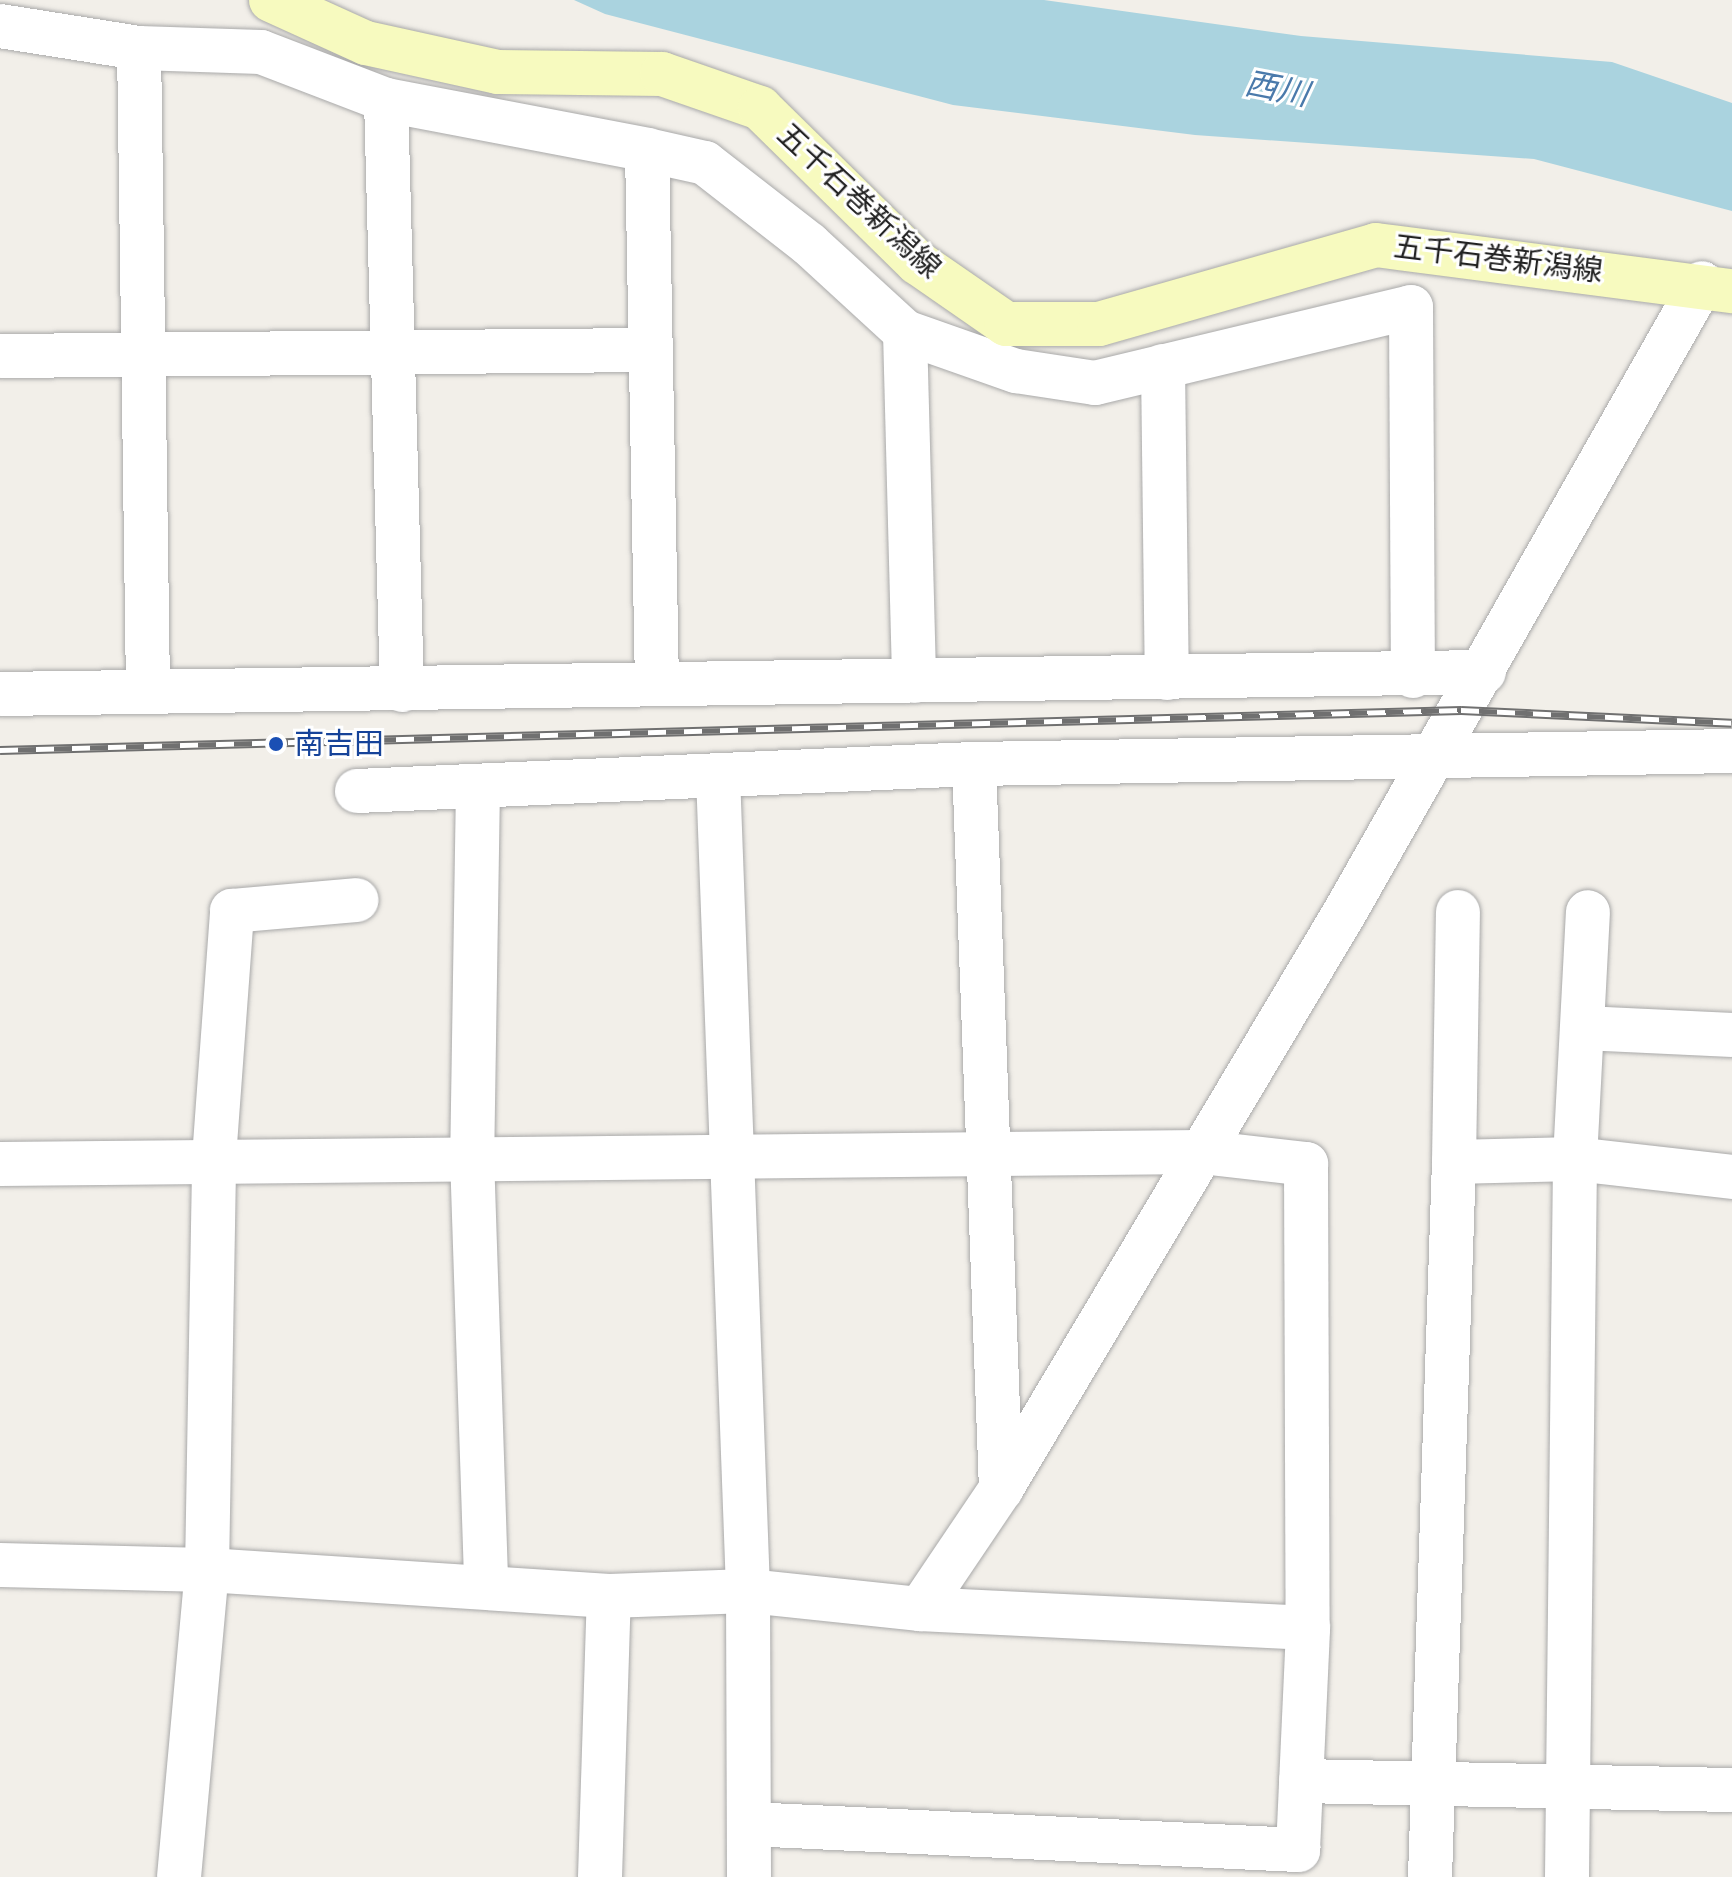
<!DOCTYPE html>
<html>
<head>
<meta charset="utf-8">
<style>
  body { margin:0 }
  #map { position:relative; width:1732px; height:1877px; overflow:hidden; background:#f2efe9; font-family:"Space Grotesk","Noto Sans JP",sans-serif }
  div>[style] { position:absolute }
  .water>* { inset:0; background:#aad3df }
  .roads { filter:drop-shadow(0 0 2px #a9a9a9) drop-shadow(0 0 2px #a9a9a9) }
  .minor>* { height:44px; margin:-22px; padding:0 22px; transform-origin:22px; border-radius:22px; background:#fff }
  .secondary>* { height:44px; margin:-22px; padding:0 22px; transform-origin:22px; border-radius:22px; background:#f7fabf }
  .rail>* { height:9px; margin-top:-4.5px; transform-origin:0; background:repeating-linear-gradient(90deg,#fff 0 18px,#707070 0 36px); box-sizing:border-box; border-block:2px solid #707070 }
  .dots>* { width:22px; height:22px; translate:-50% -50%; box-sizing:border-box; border:4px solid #fff; border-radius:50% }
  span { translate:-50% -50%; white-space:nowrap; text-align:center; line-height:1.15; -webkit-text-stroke:6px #fff; paint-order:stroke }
  .street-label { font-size:30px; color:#222 }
  .transit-label { font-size:30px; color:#164399 }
  .left { translate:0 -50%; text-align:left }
  .water-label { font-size:32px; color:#4a7aab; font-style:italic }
</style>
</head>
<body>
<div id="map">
  <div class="water">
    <div style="clip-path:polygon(574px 0,1044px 0,1301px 36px,1612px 62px,1732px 103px,1732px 211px,1534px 159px,1195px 135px,953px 105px,605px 14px)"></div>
  </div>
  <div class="roads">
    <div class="minor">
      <div style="left:0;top:26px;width:141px;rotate:9deg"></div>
      <div style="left:386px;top:100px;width:266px;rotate:10.8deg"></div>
      <div style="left:647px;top:150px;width:534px;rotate:88.93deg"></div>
      <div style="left:647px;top:150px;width:59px;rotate:12.6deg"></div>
      <div style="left:705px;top:163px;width:132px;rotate:37.9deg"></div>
      <div style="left:809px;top:244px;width:130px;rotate:42.5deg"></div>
      <div style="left:905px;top:332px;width:349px;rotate:88.5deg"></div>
      <div style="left:905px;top:332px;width:118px;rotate:19.4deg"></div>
      <div style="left:1016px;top:371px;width:80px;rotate:8.6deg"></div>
      <div style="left:1095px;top:383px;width:325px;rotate:-13.5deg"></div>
      <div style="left:1411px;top:307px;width:369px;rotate:89.7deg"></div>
      <div style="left:0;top:356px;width:646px;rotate:-0.53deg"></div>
      <div style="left:1163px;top:366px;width:312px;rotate:89.3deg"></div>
      <div style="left:148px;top:689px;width:641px;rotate:-90.8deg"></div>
      <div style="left:139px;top:48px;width:122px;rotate:1.9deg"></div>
      <div style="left:261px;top:52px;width:134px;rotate:21deg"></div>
      <div style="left:386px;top:100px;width:590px;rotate:88.45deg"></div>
      <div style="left:0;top:694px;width:1484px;rotate:-0.85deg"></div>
      <div style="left:974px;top:764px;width:726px;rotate:87.87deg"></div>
      <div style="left:718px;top:775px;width:817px;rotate:87.89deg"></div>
      <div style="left:748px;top:1591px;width:286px;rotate:89.8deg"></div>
      <div style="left:478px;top:786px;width:370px;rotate:90.9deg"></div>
      <div style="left:472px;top:1156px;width:430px;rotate:88.1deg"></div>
      <div style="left:357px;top:791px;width:618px;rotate:-2.51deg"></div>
      <div style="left:974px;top:764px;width:758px;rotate:-0.98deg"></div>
      <div style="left:1584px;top:1028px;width:148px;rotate:2.7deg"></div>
      <div style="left:1454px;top:1162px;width:250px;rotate:-89.1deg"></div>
      <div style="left:0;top:1164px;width:1201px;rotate:-0.57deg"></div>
      <div style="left:1201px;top:1152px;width:106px;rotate:6.5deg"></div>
      <div style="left:1306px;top:1164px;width:464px;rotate:89.8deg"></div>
      <div style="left:0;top:1565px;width:207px;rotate:1.4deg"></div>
      <div style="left:207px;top:1570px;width:403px;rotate:3.7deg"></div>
      <div style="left:609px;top:1596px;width:139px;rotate:-2.1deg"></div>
      <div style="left:748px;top:1591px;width:173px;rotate:6deg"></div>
      <div style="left:920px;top:1609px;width:145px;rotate:-56deg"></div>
      <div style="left:1001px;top:1489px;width:672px;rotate:-59.2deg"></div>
      <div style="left:1345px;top:912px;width:723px;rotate:-60.42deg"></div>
      <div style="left:1301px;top:1781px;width:431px;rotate:1.2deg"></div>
      <div style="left:749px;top:1824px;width:550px;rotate:2.71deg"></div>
      <div style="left:1298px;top:1850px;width:222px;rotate:-87.4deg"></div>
      <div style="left:1308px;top:1628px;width:388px;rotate:-177.2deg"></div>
      <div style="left:179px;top:1877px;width:308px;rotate:-84.8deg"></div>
      <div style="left:207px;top:1570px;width:412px;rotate:-89deg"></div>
      <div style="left:214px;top:1158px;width:248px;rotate:-85.8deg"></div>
      <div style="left:232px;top:911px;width:125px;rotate:-5deg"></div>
      <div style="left:600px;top:1877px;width:281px;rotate:-88.2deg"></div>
      <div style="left:1430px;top:1877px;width:715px;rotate:-88.08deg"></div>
      <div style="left:1454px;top:1162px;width:121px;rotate:-1.4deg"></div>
      <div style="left:1575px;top:1159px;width:158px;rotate:6.5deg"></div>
      <div style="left:1567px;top:1877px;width:718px;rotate:-89.36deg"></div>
      <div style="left:1575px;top:1159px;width:247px;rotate:-87deg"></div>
    </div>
    <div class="secondary">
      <div style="left:271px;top:0;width:104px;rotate:24.4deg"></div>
      <div style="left:366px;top:43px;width:135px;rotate:12.4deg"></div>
      <div style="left:498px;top:72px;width:164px;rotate:0.7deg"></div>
      <div style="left:662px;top:74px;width:104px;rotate:19.1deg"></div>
      <div style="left:760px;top:108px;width:221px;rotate:44.5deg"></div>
      <div style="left:918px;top:263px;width:107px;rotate:34.7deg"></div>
      <div style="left:1006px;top:324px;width:93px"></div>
      <div style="left:1099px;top:324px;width:288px;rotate:-15.9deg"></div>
      <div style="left:1376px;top:245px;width:359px;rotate:7.4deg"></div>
    </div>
  </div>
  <div class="rail">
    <div style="left:0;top:750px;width:1462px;rotate:-1.57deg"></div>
    <div style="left:1461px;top:710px;width:271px;rotate:2.7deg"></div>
  </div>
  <div class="dots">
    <div style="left:276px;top:744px;background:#1a4fb4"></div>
  </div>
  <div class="street-label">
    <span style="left:859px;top:201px;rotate:43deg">五千石巻新潟線</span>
    <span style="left:1498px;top:259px;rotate:7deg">五千石巻新潟線</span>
  </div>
  <div class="transit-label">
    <span class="left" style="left:294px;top:744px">南吉田</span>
  </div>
  <div class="water-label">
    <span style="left:1277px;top:89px;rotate:11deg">西川</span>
  </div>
</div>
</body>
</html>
